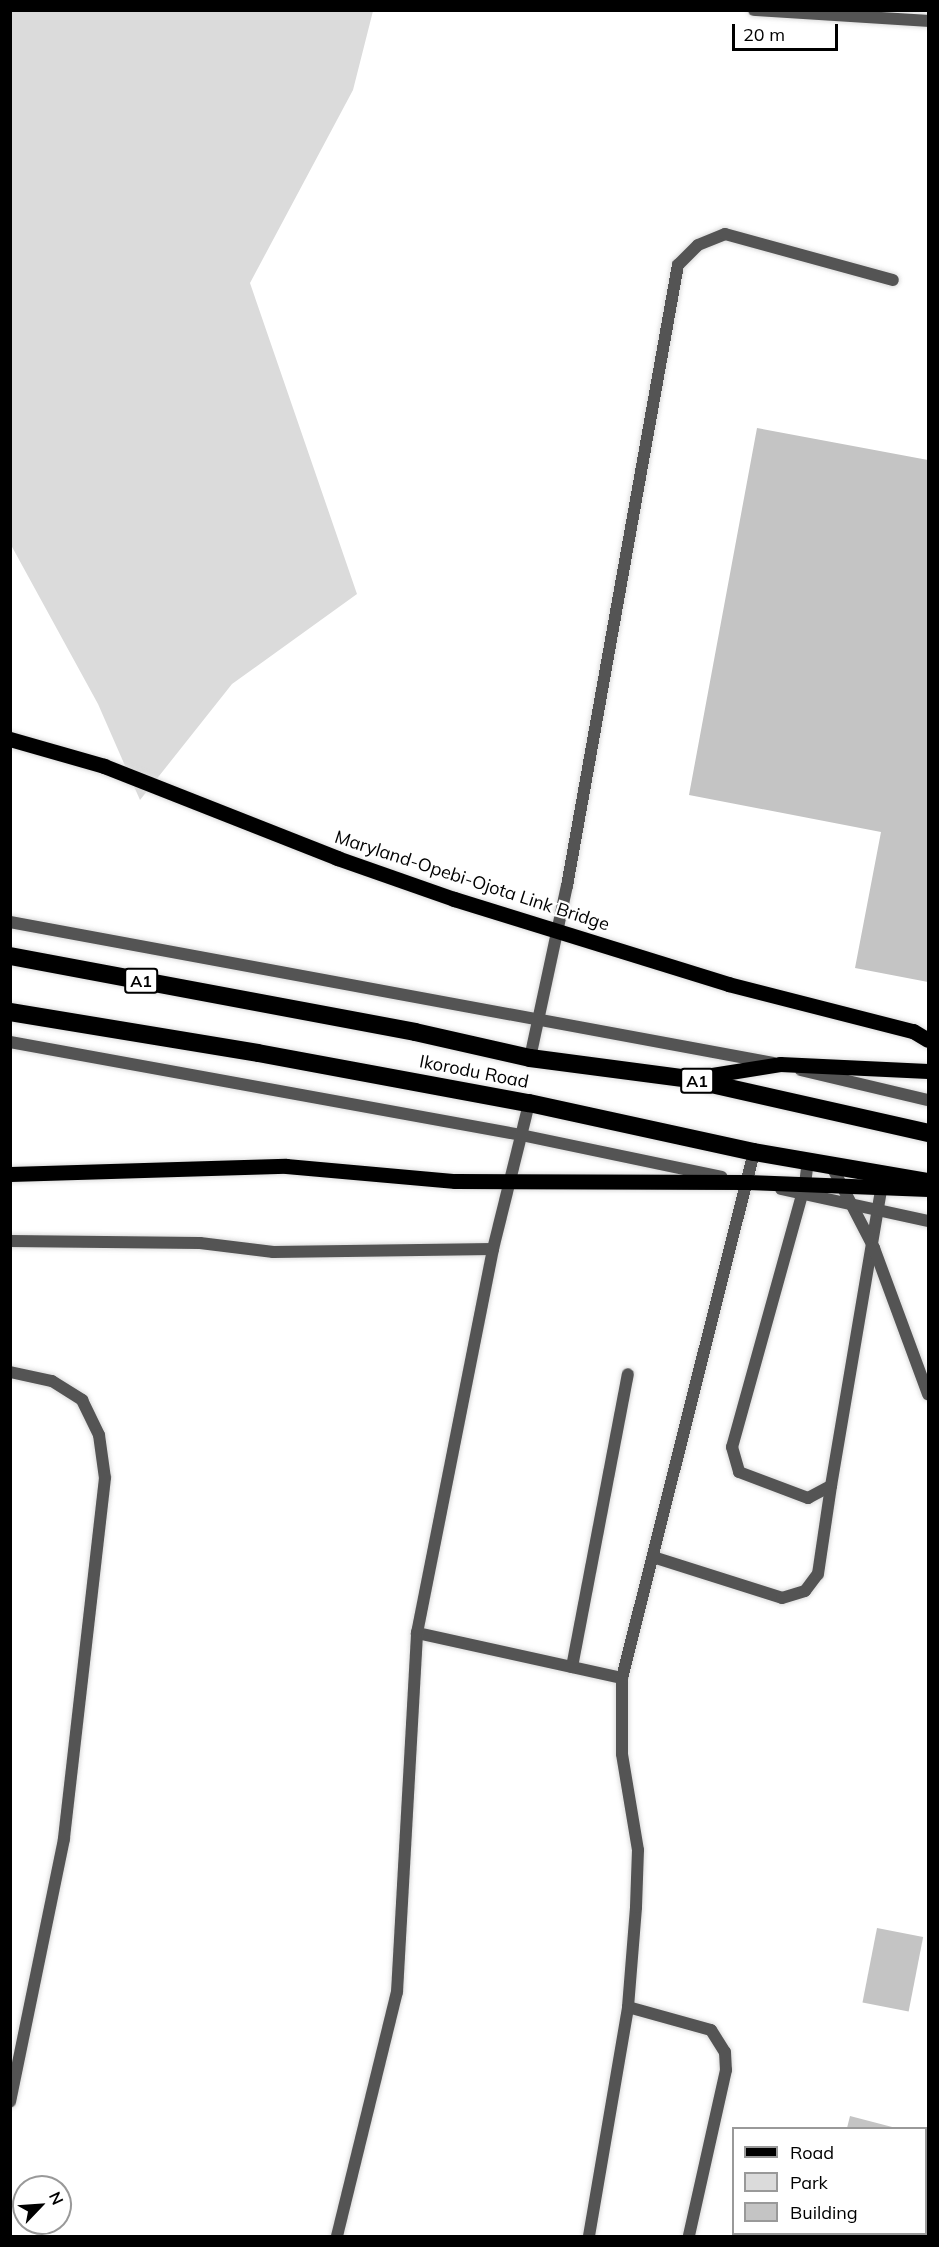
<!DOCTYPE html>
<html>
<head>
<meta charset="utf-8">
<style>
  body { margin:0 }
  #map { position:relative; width:939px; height:2247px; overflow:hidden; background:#fff; font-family:Mulish,sans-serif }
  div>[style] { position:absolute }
  .green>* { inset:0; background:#dbdbdb }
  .building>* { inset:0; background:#c4c4c4; transform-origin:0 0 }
  .roads { filter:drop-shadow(0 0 2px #dbdbdb) drop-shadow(0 0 2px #dbdbdb) }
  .service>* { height:12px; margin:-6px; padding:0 6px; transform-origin:6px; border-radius:6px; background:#545454 }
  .minor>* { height:12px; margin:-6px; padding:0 6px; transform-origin:6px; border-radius:6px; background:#545454 }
  .primary>* { height:15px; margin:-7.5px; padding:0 7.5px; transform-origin:7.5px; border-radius:7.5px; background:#000 }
  .motorway>* { height:18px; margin:-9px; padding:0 9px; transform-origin:9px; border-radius:9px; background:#000 }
  span { translate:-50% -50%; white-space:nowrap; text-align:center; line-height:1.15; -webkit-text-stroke:4.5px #fff; paint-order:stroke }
  .shield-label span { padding:2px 4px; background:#fff; border:2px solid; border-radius:4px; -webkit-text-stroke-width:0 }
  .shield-label { font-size:16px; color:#000; font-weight:700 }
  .street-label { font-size:18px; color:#000 }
  .frame { position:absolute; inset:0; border:12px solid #000; pointer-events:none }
  .legend { position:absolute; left:732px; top:2127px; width:195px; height:108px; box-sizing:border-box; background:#fff; border:2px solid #999; margin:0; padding:8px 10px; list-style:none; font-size:18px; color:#000 }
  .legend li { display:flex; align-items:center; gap:12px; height:30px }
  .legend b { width:30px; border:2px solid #999 }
  .north { position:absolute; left:12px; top:2175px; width:60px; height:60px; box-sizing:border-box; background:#fff; border:2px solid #999; border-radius:50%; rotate:65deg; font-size:16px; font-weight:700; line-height:24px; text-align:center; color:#000 }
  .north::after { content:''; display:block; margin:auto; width:21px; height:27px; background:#000; clip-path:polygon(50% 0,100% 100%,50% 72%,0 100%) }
  .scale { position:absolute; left:732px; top:24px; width:106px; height:27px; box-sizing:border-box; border:3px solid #000; border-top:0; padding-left:8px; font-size:18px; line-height:21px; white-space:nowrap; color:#000; -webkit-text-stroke:4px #fff; paint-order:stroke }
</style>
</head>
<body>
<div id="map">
  <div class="green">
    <div style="clip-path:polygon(10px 11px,373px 11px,353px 90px,250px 283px,357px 594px,232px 684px,140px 800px,98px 704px,11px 545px)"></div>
  </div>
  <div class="building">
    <div style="clip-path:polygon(757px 428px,928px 460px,928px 982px,855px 968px,881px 832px,689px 795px)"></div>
    <div style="left:877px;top:1928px;width:47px;height:76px;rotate:11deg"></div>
    <div style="clip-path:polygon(850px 2116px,896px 2128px,847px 2128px)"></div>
    <div style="clip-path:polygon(822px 2234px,870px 2234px,821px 2236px)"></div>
  </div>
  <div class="roads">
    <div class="service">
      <div style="left:10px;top:922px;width:776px;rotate:10.47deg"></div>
      <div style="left:10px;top:1042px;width:519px;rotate:10.31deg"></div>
      <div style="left:521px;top:1135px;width:205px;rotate:11.8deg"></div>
      <div style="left:530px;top:1058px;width:176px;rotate:-77.9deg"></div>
      <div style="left:567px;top:886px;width:631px;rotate:-79.87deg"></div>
      <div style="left:678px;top:265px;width:28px;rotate:-45deg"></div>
      <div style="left:698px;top:245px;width:29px;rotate:-22deg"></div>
      <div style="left:725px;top:234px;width:174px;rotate:15.3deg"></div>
      <div style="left:801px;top:1070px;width:130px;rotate:13.3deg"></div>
      <div style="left:808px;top:1160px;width:24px;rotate:97deg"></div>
      <div style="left:805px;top:1184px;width:273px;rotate:105.5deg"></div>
      <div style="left:732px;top:1447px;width:26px;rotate:74deg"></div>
      <div style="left:739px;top:1472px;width:74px;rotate:20.6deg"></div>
      <div style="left:808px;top:1498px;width:26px;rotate:-28deg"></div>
      <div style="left:831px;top:1486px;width:311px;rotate:-80.4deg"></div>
      <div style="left:830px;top:1163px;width:96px;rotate:62.6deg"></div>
      <div style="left:874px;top:1248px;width:156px;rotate:69.7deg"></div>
      <div style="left:781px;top:1189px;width:150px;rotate:12.3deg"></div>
      <div style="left:653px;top:1557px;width:135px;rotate:17.6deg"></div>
      <div style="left:782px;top:1598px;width:24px;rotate:-17deg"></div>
      <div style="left:805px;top:1591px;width:21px;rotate:-53deg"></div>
      <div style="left:818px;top:1574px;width:89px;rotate:-81.6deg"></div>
      <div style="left:572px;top:1667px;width:298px;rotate:-79.2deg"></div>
      <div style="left:628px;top:2007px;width:86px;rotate:15.5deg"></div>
      <div style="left:711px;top:2030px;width:26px;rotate:58deg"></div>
      <div style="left:725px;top:2052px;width:18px;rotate:87deg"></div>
      <div style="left:726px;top:2070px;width:170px;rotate:102.6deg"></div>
      <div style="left:926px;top:2178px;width:14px;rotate:-82deg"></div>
      <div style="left:913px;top:2236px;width:2px;rotate:-90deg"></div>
    </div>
    <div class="minor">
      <div style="left:754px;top:10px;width:174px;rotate:3.6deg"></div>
      <div style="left:10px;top:1241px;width:190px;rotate:0.6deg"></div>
      <div style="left:200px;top:1243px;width:74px;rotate:7deg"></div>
      <div style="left:273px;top:1252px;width:220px;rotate:-0.8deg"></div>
      <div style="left:10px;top:1372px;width:43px;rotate:12.1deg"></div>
      <div style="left:52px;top:1381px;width:36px;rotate:32deg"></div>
      <div style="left:82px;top:1400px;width:39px;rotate:64deg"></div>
      <div style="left:99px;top:1435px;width:43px;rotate:82.1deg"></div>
      <div style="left:105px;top:1478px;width:363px;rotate:96.5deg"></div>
      <div style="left:64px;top:1839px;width:268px;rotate:101.6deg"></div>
      <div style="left:417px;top:1633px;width:210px;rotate:12.4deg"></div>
      <div style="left:337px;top:2236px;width:251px;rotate:-76.2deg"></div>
      <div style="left:397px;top:1992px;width:360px;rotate:-86.8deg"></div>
      <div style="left:417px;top:1633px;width:391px;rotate:-78.8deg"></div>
      <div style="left:493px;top:1249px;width:150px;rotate:-76.1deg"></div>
      <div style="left:589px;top:2236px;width:232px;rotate:-80.3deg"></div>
      <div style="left:628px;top:2007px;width:100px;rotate:-85.4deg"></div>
      <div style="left:636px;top:1907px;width:57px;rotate:-88deg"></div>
      <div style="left:638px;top:1850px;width:97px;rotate:-99.5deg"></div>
      <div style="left:622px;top:1754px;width:76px;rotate:-90deg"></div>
      <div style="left:622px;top:1678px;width:542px;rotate:-75.91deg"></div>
    </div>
    <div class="primary">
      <div style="left:10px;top:739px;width:98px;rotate:16deg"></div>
      <div style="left:104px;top:766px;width:251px;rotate:21.5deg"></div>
      <div style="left:337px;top:858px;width:124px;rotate:19.3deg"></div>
      <div style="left:454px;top:899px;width:287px;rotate:17.2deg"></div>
      <div style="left:728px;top:984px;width:191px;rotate:14.3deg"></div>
      <div style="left:913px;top:1031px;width:17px;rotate:31deg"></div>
      <div style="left:693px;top:1078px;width:88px;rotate:-9.1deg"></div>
      <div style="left:780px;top:1064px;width:148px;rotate:2.7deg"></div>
      <div style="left:10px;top:1174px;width:276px;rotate:-1.7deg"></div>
      <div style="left:286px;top:1166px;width:170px;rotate:5.1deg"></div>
      <div style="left:455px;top:1181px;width:293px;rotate:0.2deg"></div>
      <div style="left:748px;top:1182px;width:180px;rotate:2.2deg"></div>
    </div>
    <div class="motorway">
      <div style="left:10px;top:956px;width:412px;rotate:10.6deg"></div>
      <div style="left:415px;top:1032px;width:118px;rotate:12.7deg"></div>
      <div style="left:530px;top:1058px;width:160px;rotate:7.5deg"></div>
      <div style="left:689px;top:1079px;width:245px;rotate:12.7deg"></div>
      <div style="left:10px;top:1012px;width:251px;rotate:9.4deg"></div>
      <div style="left:258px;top:1053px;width:276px;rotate:10.5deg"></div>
      <div style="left:529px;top:1103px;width:230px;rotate:12.3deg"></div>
      <div style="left:754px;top:1152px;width:177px;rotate:9.8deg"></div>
    </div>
  </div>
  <div class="shield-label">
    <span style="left:141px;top:981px">A1</span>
    <span style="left:697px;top:1081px">A1</span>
  </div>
  <div class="street-label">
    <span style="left:472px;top:881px;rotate:18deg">Maryland-Opebi-Ojota Link Bridge</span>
    <span style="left:474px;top:1072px;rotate:11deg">Ikorodu Road</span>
  </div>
  <div class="frame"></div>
  <ul class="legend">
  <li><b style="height:8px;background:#000"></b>Road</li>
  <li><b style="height:16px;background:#dbdbdb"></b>Park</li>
  <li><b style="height:16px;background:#c4c4c4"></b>Building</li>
  </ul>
  <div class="north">N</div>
  <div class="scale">20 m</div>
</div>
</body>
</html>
